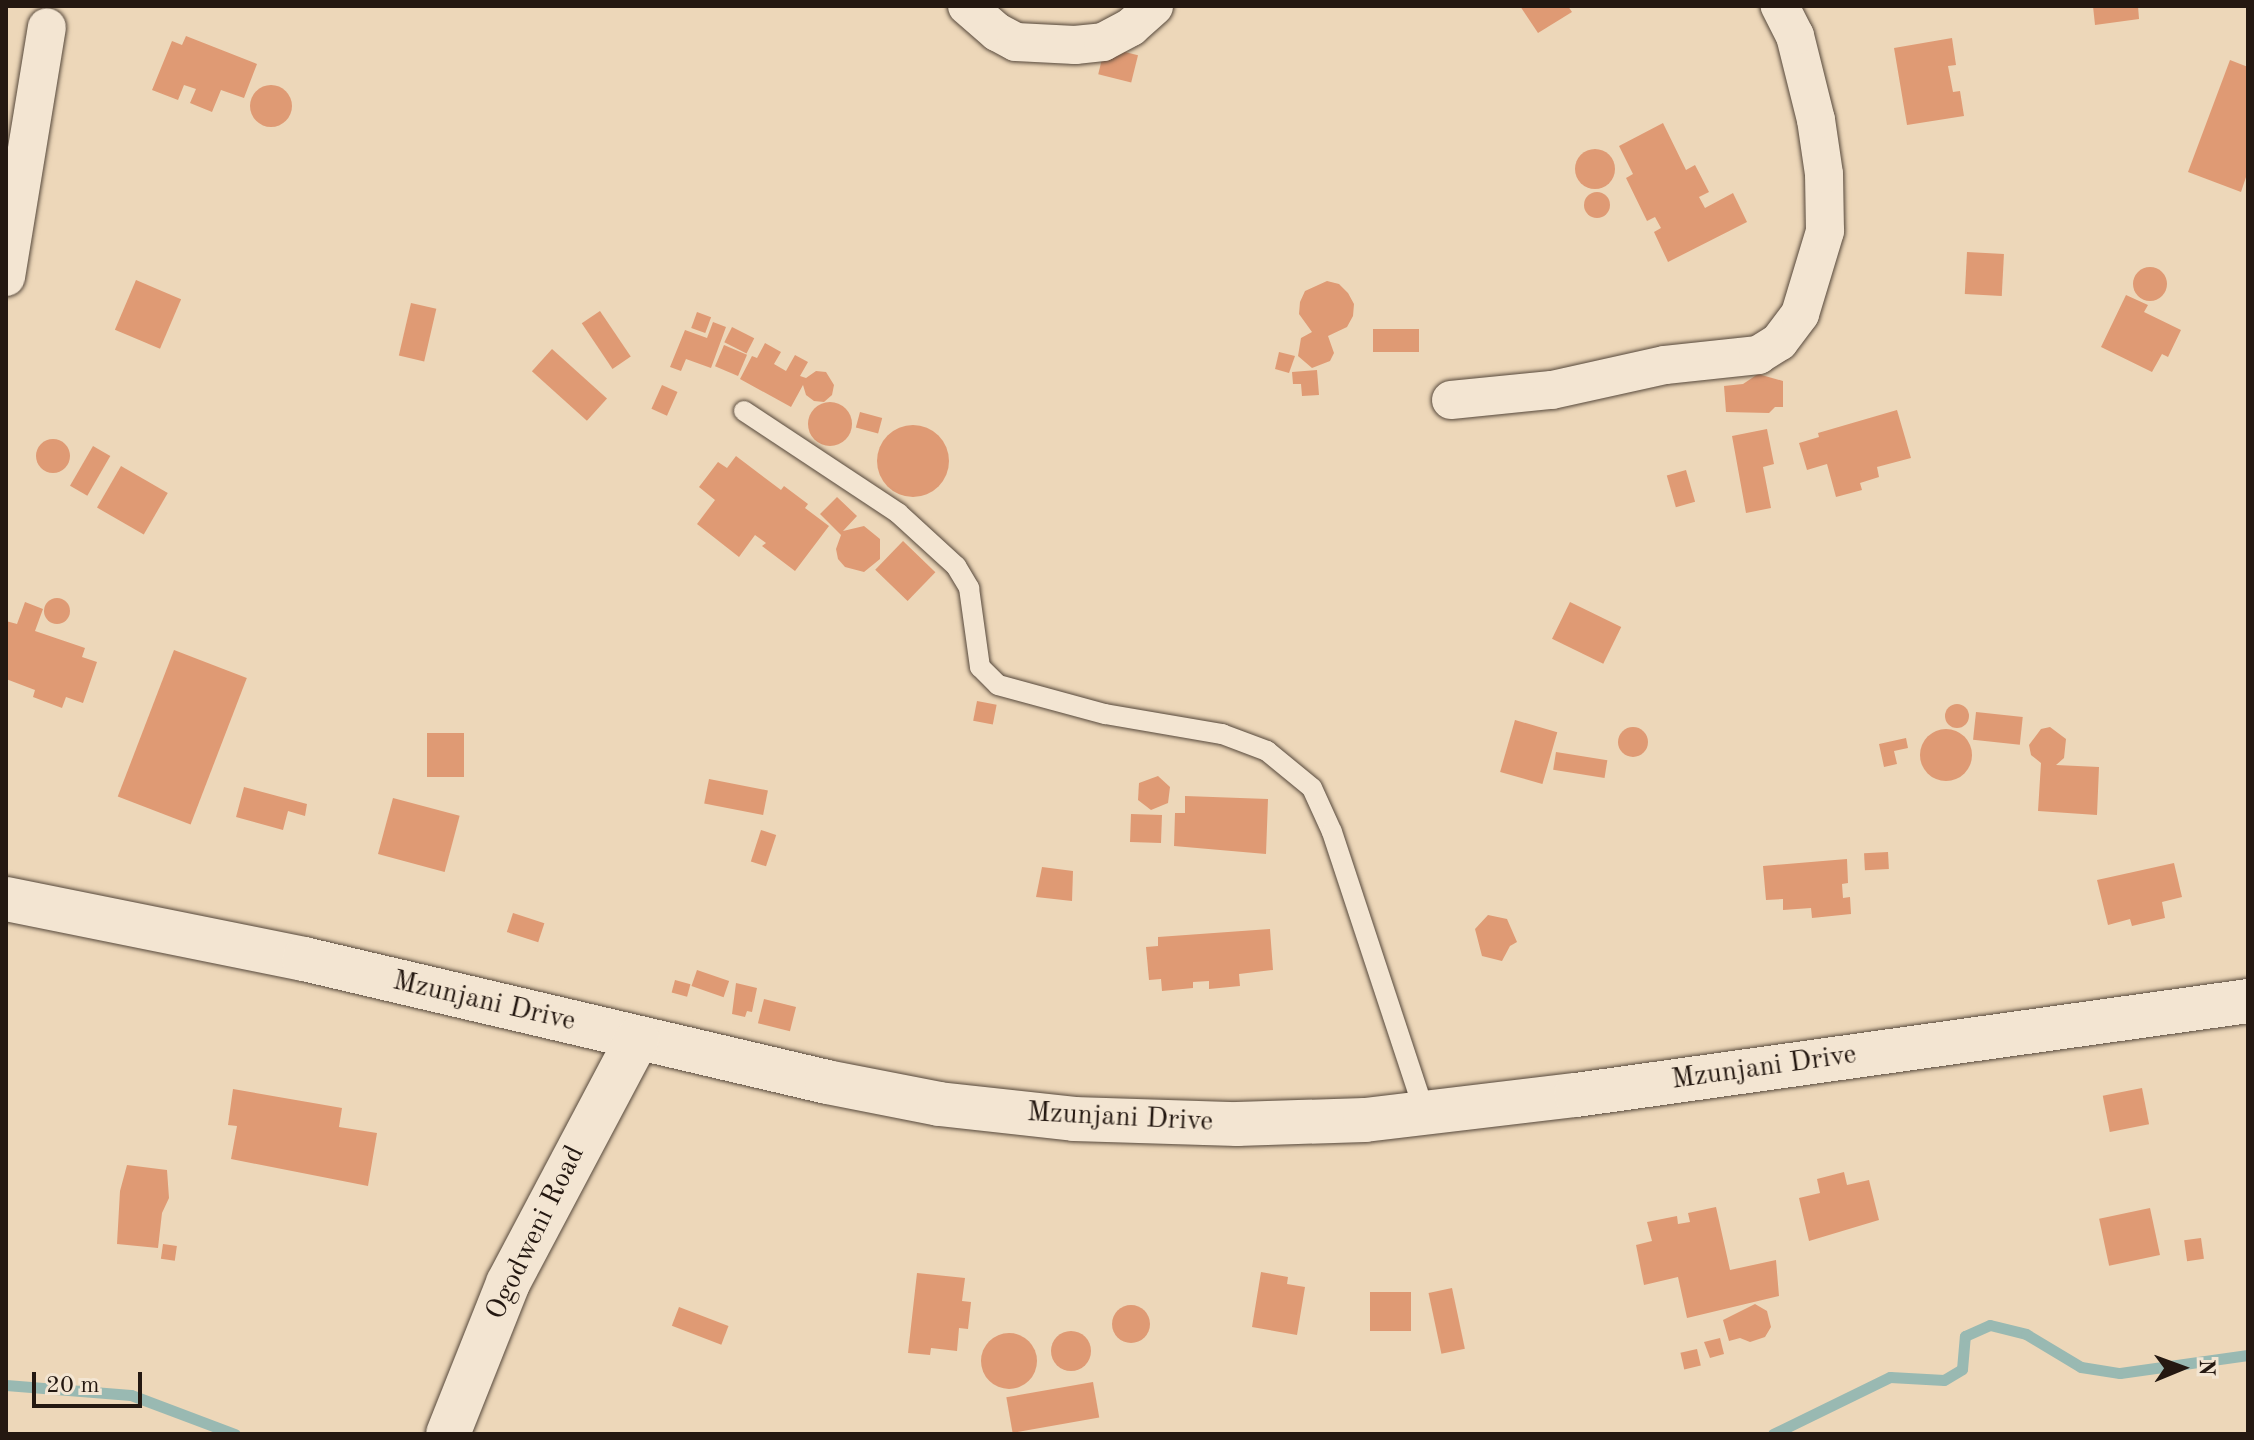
<!DOCTYPE html>
<html>
<head>
<meta charset="utf-8">
<style>
  body { margin:0 }
  #map { position:relative; width:2254px; height:1440px; overflow:hidden; background:#edd7b9; font-family:"Old Standard TT",serif }
  div>[style] { position:absolute }
  .stream>* { height:11px; margin:-5.5px; padding:0 5.5px; transform-origin:5.5px; border-radius:5.5px; background:#99b9b2 }
  .building>* { inset:0; background:#df9a74; transform-origin:0 0 }
  .round { border-radius:50% }
  .roads { filter:drop-shadow(0 0 2px #56483b) drop-shadow(0 0 2px #56483b) }
  .lane>* { height:20px; margin:-10px; padding:0 10px; transform-origin:10px; border-radius:10px; background:#f3e5d2 }
  .street>* { height:38px; margin:-19px; padding:0 19px; transform-origin:19px; border-radius:19px; background:#f3e5d2 }
  .secondary>* { height:44px; margin:-22px; padding:0 22px; transform-origin:22px; border-radius:22px; background:#f3e5d2 }
  span { translate:-50% -50%; white-space:nowrap; text-align:center; line-height:1.15; -webkit-text-stroke:6px #f3e5d2; paint-order:stroke }
  .street-label { font-size:28px; color:#241811 }
  .frame { position:absolute; inset:0; border:8px solid #241811; pointer-events:none }
  .north { position:absolute; left:2142px; top:1328px; width:80px; height:80px; -webkit-text-stroke:6px #f3e5d2; paint-order:stroke; rotate:89deg; font-size:22px; font-weight:700; line-height:32px; text-align:center; color:#241811 }
  .north::after { content:''; display:block; margin:auto; width:28px; height:36px; background:#241811; clip-path:polygon(50% 0,100% 100%,50% 72%,0 100%) }
  .scale { position:absolute; left:32px; top:1372px; width:110px; height:36px; box-sizing:border-box; border:4px solid #241811; border-top:0; padding-left:10px; font-size:24px; line-height:28px; white-space:nowrap; color:#241811; -webkit-text-stroke:6px #f3e5d2; paint-order:stroke }
</style>
</head>
<body>
<div id="map">
  <div class="stream">
    <div style="left:6px;top:1385px;width:125px;rotate:4.6deg"></div>
    <div style="left:131px;top:1395px;width:111px;rotate:20.6deg"></div>
    <div style="left:1773px;top:1434px;width:130px;rotate:-26deg"></div>
    <div style="left:1890px;top:1377px;width:54px;rotate:3.2deg"></div>
    <div style="left:1944px;top:1380px;width:21px;rotate:-31deg"></div>
    <div style="left:1962px;top:1369px;width:33px;rotate:-85deg"></div>
    <div style="left:1965px;top:1336px;width:27px;rotate:-24deg"></div>
    <div style="left:1990px;top:1325px;width:37px;rotate:14deg"></div>
    <div style="left:2026px;top:1334px;width:64px;rotate:31deg"></div>
    <div style="left:2081px;top:1367px;width:39px;rotate:9deg"></div>
    <div style="left:2120px;top:1373px;width:129px;rotate:-8deg"></div>
  </div>
  <div class="building">
    <div style="clip-path:polygon(1520px 6px,1568px 6px,1572px 12px,1538px 33px)"></div>
    <div style="clip-path:polygon(2093px 6px,2138px 6px,2139px 19px,2095px 25px)"></div>
    <div style="clip-path:polygon(186px 36px,257px 64px,244px 98px,221px 90px,212px 112px,190px 103px,196px 89px,184px 85px,178px 100px,152px 90px,172px 41px,182px 45px)"></div>
    <div style="clip-path:polygon(1952px 38px,1956px 65px,1948px 66px,1953px 92px,1960px 91px,1964px 116px,1907px 125px,1894px 48px)"></div>
    <div style="left:1105px;top:47px;width:34px;height:28px;rotate:14deg"></div>
    <div style="clip-path:polygon(2230px 60px,2248px 67px,2248px 171px,2241px 192px,2188px 172px)"></div>
    <div class="round" style="left:250px;top:85px;width:42px;height:42px"></div>
    <div style="clip-path:polygon(1663px 123px,1686px 170px,1695px 165px,1709px 192px,1699px 197px,1705px 208px,1733px 193px,1747px 222px,1668px 262px,1654px 232px,1661px 228px,1655px 217px,1647px 221px,1626px 178px,1633px 174px,1619px 146px)"></div>
    <div class="round" style="left:1575px;top:149px;width:40px;height:40px"></div>
    <div class="round" style="left:1584px;top:192px;width:26px;height:26px"></div>
    <div style="left:1967px;top:252px;width:37px;height:42px;rotate:3deg"></div>
    <div class="round" style="left:2133px;top:267px;width:34px;height:34px"></div>
    <div style="left:136px;top:280px;width:49px;height:54px;rotate:23deg"></div>
    <div style="clip-path:polygon(1327px 281px,1339px 284px,1348px 293px,1354px 304px,1353px 316px,1347px 327px,1328px 336px,1334px 353px,1330px 361px,1312px 368px,1298px 356px,1301px 338px,1312px 332px,1299px 314px,1300px 302px,1305px 291px)"></div>
    <div style="clip-path:polygon(2126px 295px,2148px 305px,2144px 312px,2181px 330px,2168px 357px,2162px 354px,2152px 372px,2101px 347px)"></div>
    <div style="left:411px;top:303px;width:26px;height:54px;rotate:13deg"></div>
    <div style="left:600px;top:311px;width:55px;height:22px;rotate:56deg"></div>
    <div style="left:697px;top:312px;width:15px;height:17px;rotate:20deg"></div>
    <div style="clip-path:polygon(713px 322px,726px 327px,711px 368px,686px 359px,681px 371px,670px 367px,685px 330px,707px 338px)"></div>
    <div style="left:732px;top:327px;width:25px;height:17px;rotate:27deg"></div>
    <div style="left:1373px;top:329px;width:46px;height:23px"></div>
    <div style="clip-path:polygon(765px 343px,781px 352px,774px 364px,786px 371px,795px 355px,808px 362px,800px 376px,806px 378px,816px 371px,826px 372px,834px 385px,832px 395px,824px 402px,814px 401px,806px 395px,803px 385px,791px 407px,740px 379px,752px 356px,757px 358px)"></div>
    <div style="left:724px;top:345px;width:25px;height:23px;rotate:23deg"></div>
    <div style="left:552px;top:349px;width:74px;height:30px;rotate:42deg"></div>
    <div style="clip-path:polygon(1279px 352px,1295px 356px,1289px 373px,1275px 369px)"></div>
    <div style="clip-path:polygon(1317px 370px,1319px 395px,1302px 396px,1301px 384px,1293px 384px,1292px 372px)"></div>
    <div style="clip-path:polygon(1758px 374px,1783px 381px,1783px 407px,1775px 407px,1769px 413px,1726px 412px,1724px 386px,1743px 384px)"></div>
    <div style="left:662px;top:385px;width:17px;height:26px;rotate:24deg"></div>
    <div class="round" style="left:808px;top:402px;width:44px;height:44px"></div>
    <div style="clip-path:polygon(1897px 410px,1911px 458px,1877px 467px,1879px 477px,1860px 483px,1862px 490px,1836px 497px,1827px 464px,1807px 470px,1799px 443px,1819px 437px,1818px 433px)"></div>
    <div style="left:860px;top:412px;width:23px;height:16px;rotate:15deg"></div>
    <div class="round" style="left:877px;top:425px;width:72px;height:72px"></div>
    <div style="clip-path:polygon(1767px 429px,1774px 464px,1763px 467px,1771px 508px,1746px 513px,1732px 436px)"></div>
    <div class="round" style="left:36px;top:439px;width:34px;height:34px"></div>
    <div style="left:93px;top:446px;width:20px;height:46px;rotate:30deg"></div>
    <div style="clip-path:polygon(736px 456px,781px 490px,784px 486px,808px 504px,805px 508px,829px 526px,795px 571px,762px 546px,766px 543px,755px 535px,739px 557px,697px 524px,715px 500px,699px 487px,718px 462px,727px 468px)"></div>
    <div style="left:121px;top:466px;width:54px;height:48px;rotate:30deg"></div>
    <div style="left:1686px;top:470px;width:33px;height:20px;rotate:74deg"></div>
    <div style="clip-path:polygon(837px 497px,857px 516px,843px 531px,864px 526px,880px 539px,880px 559px,864px 572px,845px 567px,838px 559px,836px 549px,841px 535px,820px 514px)"></div>
    <div style="left:903px;top:541px;width:45px;height:40px;rotate:44deg"></div>
    <div class="round" style="left:44px;top:598px;width:26px;height:26px"></div>
    <div style="clip-path:polygon(25px 602px,43px 609px,35px 631px,85px 648px,82px 657px,97px 662px,83px 703px,66px 697px,62px 708px,33px 697px,35px 690px,6px 679px,6px 621px,17px 624px)"></div>
    <div style="left:1570px;top:602px;width:57px;height:41px;rotate:26deg"></div>
    <div style="left:174px;top:650px;width:78px;height:157px;rotate:21deg"></div>
    <div style="left:977px;top:701px;width:20px;height:20px;rotate:11deg"></div>
    <div class="round" style="left:1945px;top:704px;width:24px;height:24px"></div>
    <div style="left:1976px;top:712px;width:47px;height:28px;rotate:6deg"></div>
    <div style="left:1515px;top:720px;width:44px;height:54px;rotate:16deg"></div>
    <div class="round" style="left:1618px;top:727px;width:30px;height:30px"></div>
    <div style="clip-path:polygon(2050px 727px,2066px 739px,2064px 758px,2056px 765px,2099px 767px,2097px 815px,2038px 811px,2041px 763px,2031px 755px,2029px 745px,2041px 729px)"></div>
    <div class="round" style="left:1920px;top:729px;width:52px;height:52px"></div>
    <div style="left:427px;top:733px;width:37px;height:44px"></div>
    <div style="clip-path:polygon(1906px 738px,1908px 748px,1894px 751px,1897px 764px,1884px 767px,1879px 744px)"></div>
    <div style="left:1556px;top:752px;width:52px;height:18px;rotate:9deg"></div>
    <div style="clip-path:polygon(1158px 776px,1170px 787px,1168px 803px,1151px 810px,1138px 800px,1139px 783px)"></div>
    <div style="left:709px;top:779px;width:60px;height:25px;rotate:11deg"></div>
    <div style="clip-path:polygon(244px 787px,307px 804px,305px 816px,288px 811px,283px 830px,236px 817px)"></div>
    <div style="clip-path:polygon(1185px 796px,1268px 799px,1266px 854px,1174px 846px,1175px 813px,1185px 813px)"></div>
    <div style="left:393px;top:798px;width:69px;height:58px;rotate:15deg"></div>
    <div style="left:1131px;top:814px;width:31px;height:28px;rotate:2deg"></div>
    <div style="left:761px;top:830px;width:16px;height:33px;rotate:18deg"></div>
    <div style="left:1888px;top:852px;width:17px;height:24px;rotate:87deg"></div>
    <div style="clip-path:polygon(1847px 859px,1848px 883px,1842px 884px,1843px 898px,1850px 897px,1851px 914px,1812px 918px,1811px 908px,1783px 910px,1783px 899px,1766px 900px,1763px 866px)"></div>
    <div style="clip-path:polygon(2174px 863px,2182px 897px,2162px 902px,2165px 918px,2132px 926px,2130px 919px,2108px 925px,2097px 880px)"></div>
    <div style="clip-path:polygon(1042px 867px,1073px 871px,1072px 901px,1036px 897px)"></div>
    <div style="left:513px;top:913px;width:33px;height:20px;rotate:18deg"></div>
    <div style="clip-path:polygon(1488px 915px,1507px 919px,1517px 942px,1510px 946px,1502px 961px,1482px 956px,1475px 929px)"></div>
    <div style="clip-path:polygon(1270px 929px,1273px 970px,1239px 974px,1240px 986px,1209px 989px,1209px 981px,1193px 982px,1193px 988px,1162px 991px,1161px 979px,1149px 980px,1146px 947px,1158px 946px,1158px 937px)"></div>
    <div style="left:697px;top:970px;width:34px;height:17px;rotate:19deg"></div>
    <div style="left:675px;top:980px;width:16px;height:13px;rotate:15deg"></div>
    <div style="clip-path:polygon(736px 983px,757px 988px,752px 1012px,747px 1011px,745px 1017px,732px 1014px)"></div>
    <div style="left:764px;top:999px;width:33px;height:25px;rotate:14deg"></div>
    <div style="left:2142px;top:1088px;width:37px;height:40px;rotate:79deg"></div>
    <div style="clip-path:polygon(233px 1089px,342px 1108px,339px 1127px,377px 1133px,368px 1186px,231px 1159px,237px 1126px,228px 1125px)"></div>
    <div style="clip-path:polygon(127px 1165px,167px 1170px,169px 1198px,162px 1213px,158px 1248px,117px 1244px,120px 1191px)"></div>
    <div style="clip-path:polygon(1844px 1172px,1847px 1185px,1869px 1180px,1879px 1220px,1809px 1241px,1799px 1198px,1820px 1193px,1817px 1179px)"></div>
    <div style="clip-path:polygon(1716px 1207px,1730px 1270px,1776px 1260px,1779px 1296px,1687px 1318px,1678px 1277px,1644px 1285px,1636px 1245px,1652px 1241px,1647px 1222px,1677px 1216px,1678px 1224px,1690px 1222px,1688px 1213px)"></div>
    <div style="left:2150px;top:1208px;width:48px;height:52px;rotate:78deg"></div>
    <div style="left:2201px;top:1238px;width:21px;height:17px;rotate:82deg"></div>
    <div style="left:163px;top:1244px;width:14px;height:15px;rotate:8deg"></div>
    <div style="clip-path:polygon(1261px 1272px,1288px 1277px,1287px 1284px,1305px 1287px,1297px 1335px,1252px 1327px)"></div>
    <div style="clip-path:polygon(917px 1273px,965px 1278px,962px 1301px,971px 1302px,968px 1329px,959px 1328px,957px 1351px,931px 1348px,930px 1355px,908px 1353px)"></div>
    <div style="left:1452px;top:1288px;width:62px;height:24px;rotate:78deg"></div>
    <div style="left:1370px;top:1292px;width:41px;height:39px"></div>
    <div style="clip-path:polygon(1755px 1304px,1767px 1311px,1771px 1327px,1765px 1337px,1750px 1342px,1740px 1338px,1729px 1341px,1723px 1320px)"></div>
    <div class="round" style="left:1112px;top:1305px;width:38px;height:38px"></div>
    <div style="left:679px;top:1307px;width:53px;height:20px;rotate:21deg"></div>
    <div class="round" style="left:1051px;top:1331px;width:40px;height:40px"></div>
    <div class="round" style="left:981px;top:1333px;width:56px;height:56px"></div>
    <div style="clip-path:polygon(1720px 1338px,1724px 1354px,1710px 1358px,1704px 1342px)"></div>
    <div style="left:1697px;top:1349px;width:17px;height:17px;rotate:77deg"></div>
    <div style="left:1093px;top:1382px;width:36px;height:88px;rotate:80deg"></div>
  </div>
  <div class="roads">
    <div class="lane">
      <div style="left:744px;top:411px;width:185px;rotate:33.5deg"></div>
      <div style="left:898px;top:513px;width:79px;rotate:42.4deg"></div>
      <div style="left:956px;top:566px;width:26px;rotate:59deg"></div>
      <div style="left:969px;top:588px;width:80px;rotate:82.1deg"></div>
      <div style="left:980px;top:667px;width:25px;rotate:45deg"></div>
      <div style="left:998px;top:685px;width:111px;rotate:15.2deg"></div>
      <div style="left:1105px;top:714px;width:119px;rotate:9.7deg"></div>
      <div style="left:1222px;top:734px;width:48px;rotate:20.7deg"></div>
      <div style="left:1267px;top:751px;width:58px;rotate:39.4deg"></div>
      <div style="left:1312px;top:788px;width:48px;rotate:65.6deg"></div>
      <div style="left:1332px;top:832px;width:296px;rotate:71.7deg"></div>
    </div>
    <div class="street">
      <div style="left:967px;top:6px;width:40px;rotate:41deg"></div>
      <div style="left:997px;top:32px;width:21px;rotate:28deg"></div>
      <div style="left:1016px;top:42px;width:59px;rotate:2.9deg"></div>
      <div style="left:1075px;top:45px;width:28px;rotate:-6deg"></div>
      <div style="left:1103px;top:42px;width:32px;rotate:-28deg"></div>
      <div style="left:1131px;top:27px;width:31px;rotate:-42deg"></div>
      <div style="left:6px;top:277px;width:253px;rotate:-80.7deg"></div>
      <div style="left:1451px;top:400px;width:101px;rotate:-5.7deg"></div>
      <div style="left:1552px;top:390px;width:116px;rotate:-12.5deg"></div>
      <div style="left:1665px;top:365px;width:94px;rotate:-6.1deg"></div>
      <div style="left:1758px;top:355px;width:25px;rotate:-32deg"></div>
      <div style="left:1779px;top:342px;width:35px;rotate:-53deg"></div>
      <div style="left:1800px;top:314px;width:87px;rotate:-73.2deg"></div>
      <div style="left:1825px;top:231px;width:57px;rotate:-91deg"></div>
      <div style="left:1824px;top:174px;width:55px;rotate:-98.4deg"></div>
      <div style="left:1816px;top:120px;width:87px;rotate:-104deg"></div>
      <div style="left:1795px;top:36px;width:34px;rotate:-117deg"></div>
    </div>
    <div class="secondary">
      <div style="left:6px;top:899px;width:304px;rotate:11.4deg"></div>
      <div style="left:304px;top:959px;width:537px;rotate:13.23deg"></div>
      <div style="left:827px;top:1082px;width:114px;rotate:11.1deg"></div>
      <div style="left:939px;top:1104px;width:136px;rotate:6.3deg"></div>
      <div style="left:1074px;top:1119px;width:163px;rotate:1.8deg"></div>
      <div style="left:1237px;top:1124px;width:128px;rotate:-1.8deg"></div>
      <div style="left:1365px;top:1120px;width:212px;rotate:-6.8deg"></div>
      <div style="left:1576px;top:1095px;width:679px;rotate:-7.96deg"></div>
      <div style="left:448px;top:1434px;width:162px;rotate:-68.3deg"></div>
      <div style="left:508px;top:1283px;width:276px;rotate:-62.1deg"></div>
    </div>
  </div>
  <div class="street-label">
    <span style="left:484px;top:1002px;rotate:13deg">Mzunjani Drive</span>
    <span style="left:1764px;top:1068px;rotate:-8deg">Mzunjani Drive</span>
    <span style="left:1120px;top:1118px;rotate:3deg">Mzunjani Drive</span>
    <span style="left:536px;top:1233px;rotate:-64deg">Ogodweni Road</span>
  </div>
  <div class="frame"></div>
  <div class="north">N</div>
  <div class="scale">20 m</div>
</div>
</body>
</html>
